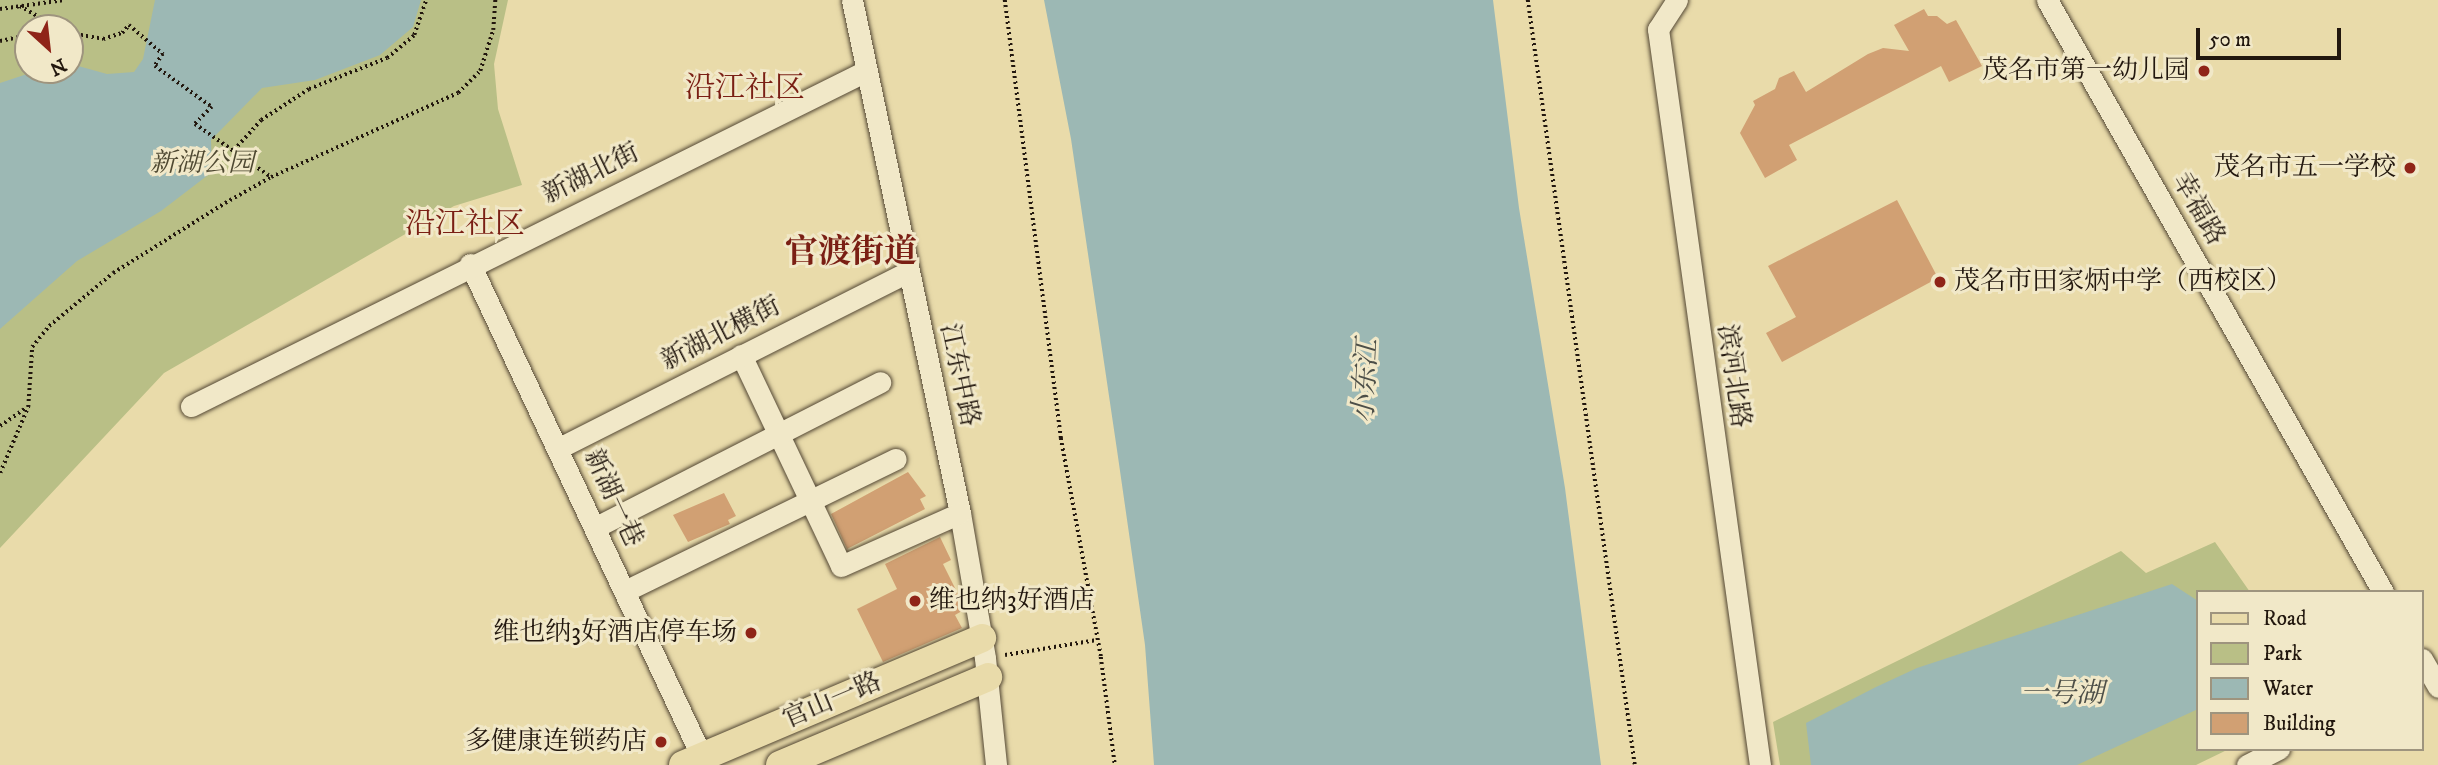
<!DOCTYPE html>
<html>
<head>
<meta charset="utf-8">
<style>
  body { margin:0 }
  #map { position:relative; width:2438px; height:765px; overflow:hidden; background:#e9dbaa; font-family:"IM FELL DW Pica","Noto Serif SC",serif }
  div>[style] { position:absolute }
  .green>* { inset:0; background:#b9bf86 }
  .water>* { inset:0; background:#9cb8b4 }
  .building>* { inset:0; background:#d1a073 }
  .path>* { height:3.5px; margin-top:-1.75px; transform-origin:0; background:repeating-linear-gradient(90deg,#22170e 0 2px,transparent 0 5.5px) }
  .roads { filter:drop-shadow(0 0 2px #544835) drop-shadow(0 0 2px #544835) }
  .minor>* { height:21px; margin:-10.5px; padding:0 10.5px; transform-origin:10.5px; border-radius:10.5px; background:#f1e8c8 }
  .major>* { height:28px; margin:-14px; padding:0 14px; transform-origin:14px; border-radius:14px; background:#e9dbaa }
  .dots>* { width:19px; height:19px; translate:-50% -50%; box-sizing:border-box; border:4px solid #f1e8c8; border-radius:50% }
  span { translate:-50% -50%; white-space:nowrap; text-align:center; line-height:1.15; -webkit-text-stroke:6px #f1e8c8; paint-order:stroke }
  .poi-label { font-size:26px; color:#22170e }
  .right { translate:-100% -50%; text-align:right }
  .left { translate:0 -50%; text-align:left }
  .park-label { font-size:26px; color:#4f4932; font-style:italic }
  .street-label { font-size:26px; color:#22170e }
  .water-label { font-size:28px; color:#4d4f48; font-style:italic }
  .quarter-label { font-size:30px; color:#7a1f14 }
  .district-label { font-size:33px; color:#7a1f14; font-weight:700 }
  .legend { position:absolute; left:2196px; top:590px; width:228px; height:161px; box-sizing:border-box; background:#f1e8c8; border:2px solid #9e947e; margin:0; padding:9px 12px; list-style:none; font-size:21px; color:#22170e }
  .legend li { display:flex; align-items:center; gap:14px; height:35px }
  .legend b { width:35px; border:2px solid #9e947e }
  .north { position:absolute; left:14px; top:14px; width:70px; height:70px; box-sizing:border-box; background:#f1e8c8; border:2px solid #9e947e; border-radius:50%; rotate:153deg; font-size:19px; font-weight:700; line-height:28px; text-align:center; color:#22170e }
  .north::after { content:''; display:block; margin:auto; width:24px; height:32px; background:#8f2418; clip-path:polygon(50% 0,100% 100%,50% 72%,0 100%) }
  .scale { position:absolute; left:2196px; top:28px; width:145px; height:32px; box-sizing:border-box; border:4px solid #22170e; border-top:0; padding-left:9px; font-size:21px; line-height:24px; white-space:nowrap; color:#22170e; -webkit-text-stroke:5px #f1e8c8; paint-order:stroke }
</style>
</head>
<body>
<div id="map">
  <div class="green">
    <div style="clip-path:polygon(evenodd,0 0,508px 0,494px 64px,498px 109px,522px 185px,454px 206px,164px 373px,0 548px,0 0,28px 28px,70px 28px,70px 70px,28px 70px,28px 28px)"></div>
    <div style="clip-path:polygon(2215px 542px,2250px 592px,2198px 592px,2198px 749px,2229px 749px,2196px 765px,1780px 765px,1773px 722px,2121px 551px,2146px 573px)"></div>
  </div>
  <div class="water">
    <div style="clip-path:polygon(155px 0,421px 0,413px 27px,380px 55px,315px 80px,262px 88px,211px 140px,212px 172px,161px 211px,77px 261px,0 329px,0 83px,39px 70px,70px 70px,71px 64px,107px 74px,134px 72px,143px 59px)"></div>
    <div style="clip-path:polygon(1044px 0,1493px 0,1519px 208px,1565px 488px,1601px 765px,1154px 765px,1145px 645px,1117px 450px,1071px 139px)"></div>
    <div style="clip-path:polygon(2172px 584px,2198px 601px,2198px 709px,2077px 765px,1811px 765px,1806px 723px,1876px 687px,1917px 668px)"></div>
  </div>
  <div class="building">
    <div style="clip-path:polygon(1924px 9px,1928px 16px,1937px 16px,1947px 24px,1956px 20px,1982px 66px,1949px 82px,1941px 66px,1789px 145px,1797px 160px,1765px 178px,1740px 133px,1755px 105px,1753px 101px,1775px 89px,1779px 78px,1794px 71px,1806px 92px,1868px 54px,1883px 48px,1909px 51px,1894px 25px)"></div>
    <div style="clip-path:polygon(1897px 200px,1938px 278px,1782px 362px,1766px 333px,1796px 317px,1768px 266px)"></div>
    <div style="clip-path:polygon(908px 472px,926px 496px,920px 499px,925px 509px,847px 549px,831px 514px)"></div>
    <div style="clip-path:polygon(724px 493px,736px 516px,728px 520px,730px 524px,688px 542px,673px 515px)"></div>
    <div style="clip-path:polygon(940px 537px,951px 560px,943px 564px,957px 592px,962px 611px,955px 615px,962px 628px,883px 662px,857px 609px,897px 589px,885px 564px)"></div>
  </div>
  <div class="path">
    <div style="left:1005px;top:0;width:442px;rotate:82.7deg"></div>
    <div style="left:1061px;top:438px;width:223px;rotate:79.6deg"></div>
    <div style="left:1101px;top:657px;width:109px;rotate:82.6deg"></div>
    <div style="left:1528px;top:0;width:772px;rotate:82.04deg"></div>
    <div style="left:20px;top:6px;width:44px;rotate:30.1deg"></div>
    <div style="left:0;top:9px;width:65px;rotate:-8deg"></div>
    <div style="left:70px;top:33px;width:34px;rotate:10deg"></div>
    <div style="left:103px;top:39px;width:20px;rotate:-18deg"></div>
    <div style="left:122px;top:33px;width:11px;rotate:-49deg"></div>
    <div style="left:129px;top:25px;width:45px;rotate:40.5deg"></div>
    <div style="left:163px;top:54px;width:14px;rotate:124deg"></div>
    <div style="left:155px;top:66px;width:70px;rotate:35.7deg"></div>
    <div style="left:212px;top:107px;width:24px;rotate:135deg"></div>
    <div style="left:195px;top:124px;width:93px;rotate:34.9deg"></div>
    <div style="left:0;top:41px;width:29px;rotate:-12deg"></div>
    <div style="left:234px;top:150px;width:40px;rotate:-48deg"></div>
    <div style="left:261px;top:120px;width:57px;rotate:-32.9deg"></div>
    <div style="left:309px;top:89px;width:84px;rotate:-21.7deg"></div>
    <div style="left:387px;top:58px;width:35px;rotate:-40deg"></div>
    <div style="left:414px;top:35px;width:37px;rotate:-71deg"></div>
    <div style="left:0;top:426px;width:33px;rotate:-35deg"></div>
    <div style="left:0;top:473px;width:72px;rotate:-67deg"></div>
    <div style="left:28px;top:407px;width:60px;rotate:-86.2deg"></div>
    <div style="left:32px;top:347px;width:27px;rotate:-51deg"></div>
    <div style="left:49px;top:326px;width:83px;rotate:-39.6deg"></div>
    <div style="left:113px;top:273px;width:132px;rotate:-32deg"></div>
    <div style="left:225px;top:203px;width:53px;rotate:-29.5deg"></div>
    <div style="left:271px;top:177px;width:205px;rotate:-24.2deg"></div>
    <div style="left:458px;top:93px;width:31px;rotate:-45deg"></div>
    <div style="left:480px;top:71px;width:43px;rotate:-72.4deg"></div>
    <div style="left:493px;top:30px;width:30px;rotate:-86deg"></div>
    <div style="left:1005px;top:655px;width:93px;rotate:-9.3deg"></div>
  </div>
  <div class="roads">
    <div class="minor">
      <div style="left:852px;top:0;width:524px;rotate:78.11deg"></div>
      <div style="left:960px;top:513px;width:147px;rotate:80.2deg"></div>
      <div style="left:985px;top:658px;width:108px;rotate:84.1deg"></div>
      <div style="left:1677px;top:0;width:35px;rotate:123deg"></div>
      <div style="left:1658px;top:29px;width:743px;rotate:82.11deg"></div>
      <div style="left:2047px;top:0;width:681px;rotate:60.42deg"></div>
      <div style="left:470px;top:264px;width:545px;rotate:64.8deg"></div>
      <div style="left:741px;top:355px;width:233px;rotate:64.6deg"></div>
      <div style="left:841px;top:566px;width:130px;rotate:-24deg"></div>
      <div style="left:191px;top:406px;width:754px;rotate:-26.4deg"></div>
      <div style="left:559px;top:448px;width:392px;rotate:-26.8deg"></div>
      <div style="left:596px;top:527px;width:319px;rotate:-27deg"></div>
      <div style="left:625px;top:591px;width:301px;rotate:-26deg"></div>
      <div style="left:2422px;top:659px;width:32px;rotate:60deg"></div>
      <div style="left:2247px;top:765px;width:36px;rotate:-27deg"></div>
    </div>
    <div class="major">
      <div style="left:683px;top:765px;width:325px;rotate:-23deg"></div>
      <div style="left:780px;top:765px;width:226px;rotate:-22.9deg"></div>
    </div>
  </div>
  <div class="dots">
    <div style="left:2204px;top:71px;background:#8f2418"></div>
    <div style="left:2410px;top:168px;background:#8f2418"></div>
    <div style="left:1940px;top:282px;background:#8f2418"></div>
    <div style="left:915px;top:601px;background:#8f2418"></div>
    <div style="left:751px;top:633px;background:#8f2418"></div>
    <div style="left:661px;top:742px;background:#8f2418"></div>
  </div>
  <div class="poi-label">
    <span class="right" style="left:2190px;top:71px">茂名市第一幼儿园</span>
    <span class="right" style="left:2396px;top:168px">茂名市五一学校</span>
    <span class="left" style="left:1954px;top:282px">茂名市田家炳中学（西校区）</span>
    <span class="left" style="left:929px;top:601px">维也纳3好酒店</span>
    <span class="right" style="left:737px;top:633px">维也纳3好酒店停车场</span>
    <span class="right" style="left:647px;top:742px">多健康连锁药店</span>
  </div>
  <div class="park-label">
    <span style="left:202px;top:164px">新湖公园</span>
  </div>
  <div class="street-label">
    <span style="left:591px;top:174px;rotate:-26deg">新湖北街</span>
    <span style="left:2198px;top:209px;rotate:60deg">幸福路</span>
    <span style="left:721px;top:334px;rotate:-27deg">新湖北横街</span>
    <span style="left:959px;top:375px;rotate:78deg">江东中路</span>
    <span style="left:1733px;top:376px;rotate:82deg">滨河北路</span>
    <span style="left:613px;top:498px;rotate:65deg">新湖一巷</span>
    <span style="left:832px;top:701px;rotate:-23deg">官山一路</span>
  </div>
  <div class="water-label">
    <span style="left:1366px;top:381px;rotate:-87deg">小东江</span>
    <span style="left:2062px;top:694px">一号湖</span>
  </div>
  <div class="quarter-label">
    <span style="left:745px;top:89px">沿江社区</span>
    <span style="left:465px;top:225px">沿江社区</span>
  </div>
  <div class="district-label">
    <span style="left:851px;top:253px">官渡街道</span>
  </div>
  <ul class="legend">
  <li><b style="height:9px;background:#e9dbaa"></b>Road</li>
  <li><b style="height:19px;background:#b9bf86"></b>Park</li>
  <li><b style="height:19px;background:#9cb8b4"></b>Water</li>
  <li><b style="height:19px;background:#d1a073"></b>Building</li>
  </ul>
  <div class="north">N</div>
  <div class="scale">50 m</div>
</div>
</body>
</html>
